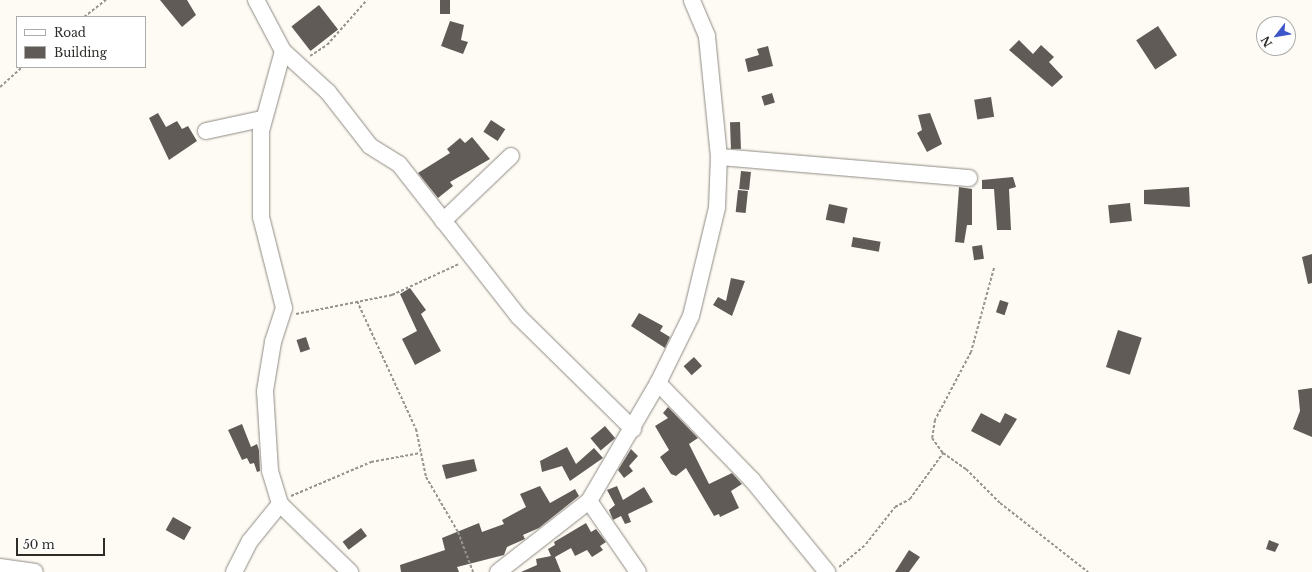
<!DOCTYPE html>
<html>
<head>
<meta charset="utf-8">
<style>
  body { margin:0 }
  #map { position:relative; width:1312px; height:572px; overflow:hidden; background:#fefbf4; font-family:"Libre Baskerville",serif }
  div>[style] { position:absolute }
  .building>* { inset:0; background:#615b57; transform-origin:0 0 }
  .path>* { height:2px; margin-top:-1px; transform-origin:0; background:repeating-linear-gradient(90deg,#96948f 0 3px,transparent 0 5px) }
  .roads { filter:drop-shadow(0 0 1px #8e8a84) drop-shadow(0 0 1px #8e8a84) }
  .minor>* { height:16px; margin:-8px; padding:0 8px; transform-origin:8px; border-radius:8px; background:#fff }
  span { translate:-50% -50%; white-space:nowrap; text-align:center; line-height:1.15; -webkit-text-stroke:4px #fff; paint-order:stroke }
  .legend { position:absolute; left:16px; top:16px; width:130px; height:52px; box-sizing:border-box; background:#fff; border:1px solid #ababa9; margin:0; padding:5px 7px; list-style:none; font-size:12px; color:#2d2c29 }
  .legend li { display:flex; align-items:center; gap:8px; height:20px }
  .legend b { width:20px; border:1px solid #ababa9 }
  .north { position:absolute; left:1256px; top:16px; width:40px; height:40px; box-sizing:border-box; background:#fff; border:1px solid #ababa9; border-radius:50%; rotate:239deg; font-size:11px; font-weight:700; line-height:16px; text-align:center; color:#2d2c29 }
  .north::after { content:''; display:block; margin:auto; width:14px; height:18px; background:#3d57ca; clip-path:polygon(50% 0,100% 100%,50% 72%,0 100%) }
  .scale { position:absolute; left:16px; top:538px; width:89px; height:18px; box-sizing:border-box; border:2px solid #2d2c29; border-top:0; padding-left:5px; font-size:12px; line-height:14px; white-space:nowrap; color:#2d2c29; -webkit-text-stroke:3px #fff; paint-order:stroke }
</style>
</head>
<body>
<div id="map">
  <div class="building">
    <div style="clip-path:polygon(160px 0,187px 0,196px 15px,182px 27px)"></div>
    <div style="left:440px;top:0;width:10px;height:14px"></div>
    <div style="left:319px;top:5px;width:31px;height:35px;rotate:52deg"></div>
    <div style="clip-path:polygon(450px 21px,464px 25px,461px 40px,468px 42px,463px 54px,441px 46px)"></div>
    <div style="left:1158px;top:26px;width:35px;height:26px;rotate:57deg"></div>
    <div style="clip-path:polygon(1019px 40px,1033px 54px,1041px 45px,1054px 57px,1049px 62px,1063px 77px,1052px 87px,1009px 50px)"></div>
    <div style="clip-path:polygon(768px 46px,773px 66px,748px 72px,745px 59px,759px 55px,757px 49px)"></div>
    <div style="left:772px;top:93px;width:10px;height:11px;rotate:73deg"></div>
    <div style="left:991px;top:97px;width:20px;height:17px;rotate:81deg"></div>
    <div style="clip-path:polygon(158px 113px,166px 127px,177px 121px,182px 129px,188px 126px,197px 141px,169px 160px,149px 118px)"></div>
    <div style="clip-path:polygon(930px 113px,942px 144px,927px 152px,917px 133px,922px 130px,918px 115px)"></div>
    <div style="left:491px;top:120px;width:17px;height:14px;rotate:33deg"></div>
    <div style="left:740px;top:122px;width:27px;height:10px;rotate:88deg"></div>
    <div style="clip-path:polygon(472px 137px,490px 159px,450px 182px,453px 186px,438px 198px,418px 173px,450px 153px,447px 149px,460px 138px,465px 143px)"></div>
    <div style="left:741px;top:171px;width:10px;height:18px;rotate:6deg"></div>
    <div style="clip-path:polygon(1013px 177px,1016px 187px,1009px 189px,1011px 230px,997px 230px,994px 189px,982px 189px,982px 180px)"></div>
    <div style="clip-path:polygon(959px 187px,972px 189px,972px 225px,967px 225px,964px 243px,955px 242px)"></div>
    <div style="clip-path:polygon(1189px 187px,1190px 207px,1144px 204px,1144px 190px)"></div>
    <div style="left:738px;top:190px;width:10px;height:22px;rotate:6deg"></div>
    <div style="left:1130px;top:203px;width:18px;height:22px;rotate:84deg"></div>
    <div style="left:829px;top:204px;width:19px;height:16px;rotate:12deg"></div>
    <div style="left:853px;top:237px;width:28px;height:10px;rotate:10deg"></div>
    <div style="left:982px;top:245px;width:14px;height:10px;rotate:82deg"></div>
    <div style="clip-path:polygon(1312px 254px,1312px 283px,1308px 284px,1302px 257px)"></div>
    <div style="clip-path:polygon(731px 278px,745px 281px,732px 316px,713px 305px,718px 297px,726px 301px)"></div>
    <div style="clip-path:polygon(410px 288px,426px 310px,421px 314px,441px 351px,415px 365px,402px 339px,417px 331px,400px 294px)"></div>
    <div style="left:1000px;top:300px;width:9px;height:13px;rotate:18deg"></div>
    <div style="clip-path:polygon(639px 313px,663px 326px,660px 331px,670px 337px,665px 348px,631px 326px)"></div>
    <div style="left:1118px;top:330px;width:25px;height:39px;rotate:18deg"></div>
    <div style="left:306px;top:337px;width:13px;height:10px;rotate:72deg"></div>
    <div style="left:694px;top:357px;width:12px;height:14px;rotate:48deg"></div>
    <div style="clip-path:polygon(1312px 388px,1312px 437px,1293px 429px,1300px 411px,1298px 390px)"></div>
    <div style="clip-path:polygon(668px 407px,698px 438px,689px 444px,709px 484px,732px 473px,742px 484px,731px 491px,739px 508px,720px 517px,719px 514px,714px 516px,686px 468px,676px 476px,671px 474px,660px 457px,669px 450px,655px 426px,668px 418px,663px 413px)"></div>
    <div style="clip-path:polygon(981px 413px,1000px 423px,1005px 413px,1017px 419px,1000px 446px,971px 431px)"></div>
    <div style="clip-path:polygon(242px 424px,251px 447px,257px 444px,259px 450px,260px 471px,257px 472px,254px 463px,250px 464px,247px 458px,242px 460px,228px 430px)"></div>
    <div style="left:605px;top:426px;width:16px;height:19px;rotate:50deg"></div>
    <div style="clip-path:polygon(567px 447px,576px 464px,594px 448px,603px 458px,570px 481px,562px 466px,542px 472px,540px 461px)"></div>
    <div style="clip-path:polygon(631px 449px,638px 456px,629px 466px,633px 471px,624px 478px,618px 470px)"></div>
    <div style="clip-path:polygon(474px 459px,477px 471px,446px 479px,442px 465px)"></div>
    <div style="clip-path:polygon(540px 486px,550px 503px,575px 489px,579px 496px,539px 528px,523px 535px,525px 539px,507px 547px,504px 555px,457px 567px,459px 572px,401px 572px,400px 565px,445px 550px,442px 538px,479px 523px,482px 532px,504px 524px,502px 520px,526px 507px,520px 494px)"></div>
    <div style="clip-path:polygon(617px 486px,623px 500px,644px 487px,653px 502px,628px 514px,631px 522px,625px 524px,621px 516px,613px 520px,609px 510px,615px 505px,607px 490px)"></div>
    <div style="left:173px;top:517px;width:21px;height:15px;rotate:29deg"></div>
    <div style="clip-path:polygon(586px 523px,591px 532px,596px 529px,606px 542px,600px 546px,603px 550px,592px 557px,587px 550px,575px 556px,571px 548px,555px 557px,561px 572px,521px 572px,537px 565px,536px 559px,551px 556px,548px 549px,555px 545px,554px 542px)"></div>
    <div style="left:361px;top:528px;width:10px;height:23px;rotate:53deg"></div>
    <div style="clip-path:polygon(1269px 540px,1279px 544px,1275px 552px,1266px 549px)"></div>
    <div style="clip-path:polygon(909px 550px,920px 557px,909px 572px,895px 572px)"></div>
  </div>
  <div class="path">
    <div style="left:84px;top:17px;width:28px;rotate:-38deg"></div>
    <div style="left:310px;top:56px;width:20px;rotate:-33deg"></div>
    <div style="left:327px;top:45px;width:60px;rotate:-48.4deg"></div>
    <div style="left:0;top:87px;width:30px;rotate:-42deg"></div>
    <div style="left:994px;top:268px;width:87px;rotate:105.3deg"></div>
    <div style="left:971px;top:352px;width:77px;rotate:117.9deg"></div>
    <div style="left:935px;top:420px;width:18px;rotate:99deg"></div>
    <div style="left:932px;top:438px;width:19px;rotate:54deg"></div>
    <div style="left:943px;top:453px;width:28px;rotate:35deg"></div>
    <div style="left:966px;top:469px;width:48px;rotate:45deg"></div>
    <div style="left:1000px;top:503px;width:112px;rotate:38.1deg"></div>
    <div style="left:357px;top:301px;width:141px;rotate:65.3deg"></div>
    <div style="left:416px;top:429px;width:49px;rotate:78.2deg"></div>
    <div style="left:426px;top:477px;width:64px;rotate:59.8deg"></div>
    <div style="left:458px;top:532px;width:43px;rotate:69.4deg"></div>
    <div style="left:296px;top:314px;width:98px;rotate:-11.2deg"></div>
    <div style="left:392px;top:295px;width:74px;rotate:-24.8deg"></div>
    <div style="left:291px;top:496px;width:87px;rotate:-23deg"></div>
    <div style="left:371px;top:462px;width:50px;rotate:-10.4deg"></div>
    <div style="left:839px;top:567px;width:35px;rotate:-40deg"></div>
    <div style="left:866px;top:544px;width:47px;rotate:-51.9deg"></div>
    <div style="left:895px;top:507px;width:17px;rotate:-28deg"></div>
    <div style="left:910px;top:499px;width:57px;rotate:-54.3deg"></div>
  </div>
  <div class="roads">
    <div class="minor">
      <div style="left:256px;top:0;width:58px;rotate:62.1deg"></div>
      <div style="left:283px;top:51px;width:61px;rotate:42.3deg"></div>
      <div style="left:328px;top:92px;width:68px;rotate:52.1deg"></div>
      <div style="left:370px;top:146px;width:34px;rotate:32deg"></div>
      <div style="left:399px;top:164px;width:194px;rotate:51.9deg"></div>
      <div style="left:519px;top:317px;width:160px;rotate:44.5deg"></div>
      <div style="left:283px;top:51px;width:83px;rotate:105.4deg"></div>
      <div style="left:261px;top:131px;width:86px;rotate:90deg"></div>
      <div style="left:261px;top:217px;width:94px;rotate:75.8deg"></div>
      <div style="left:284px;top:308px;width:36px;rotate:108deg"></div>
      <div style="left:273px;top:342px;width:50px;rotate:99.3deg"></div>
      <div style="left:265px;top:391px;width:80px;rotate:86.4deg"></div>
      <div style="left:270px;top:471px;width:34px;rotate:73deg"></div>
      <div style="left:280px;top:504px;width:98px;rotate:44.2deg"></div>
      <div style="left:206px;top:131px;width:57px;rotate:-12.1deg"></div>
      <div style="left:719px;top:157px;width:251px;rotate:4.8deg"></div>
      <div style="left:443px;top:221px;width:94px;rotate:-43.7deg"></div>
      <div style="left:658px;top:383px;width:135px;rotate:45.9deg"></div>
      <div style="left:752px;top:480px;width:119px;rotate:50.8deg"></div>
      <div style="left:589px;top:501px;width:86px;rotate:55.4deg"></div>
      <div style="left:0;top:567px;width:35px;rotate:8deg"></div>
      <div style="left:234px;top:572px;width:35px;rotate:-63deg"></div>
      <div style="left:250px;top:541px;width:48px;rotate:-51deg"></div>
      <div style="left:498px;top:572px;width:115px;rotate:-38deg"></div>
      <div style="left:589px;top:501px;width:137px;rotate:-59.7deg"></div>
      <div style="left:658px;top:383px;width:75px;rotate:-63.8deg"></div>
      <div style="left:691px;top:316px;width:111px;rotate:-76.5deg"></div>
      <div style="left:717px;top:208px;width:51px;rotate:-87.8deg"></div>
      <div style="left:719px;top:157px;width:122px;rotate:-95.7deg"></div>
      <div style="left:707px;top:36px;width:39px;rotate:-113deg"></div>
    </div>
  </div>
  <ul class="legend">
  <li><b style="height:5px;background:#fff"></b>Road</li>
  <li><b style="height:11px;background:#615b57"></b>Building</li>
  </ul>
  <div class="north">N</div>
  <div class="scale">50 m</div>
</div>
</body>
</html>
